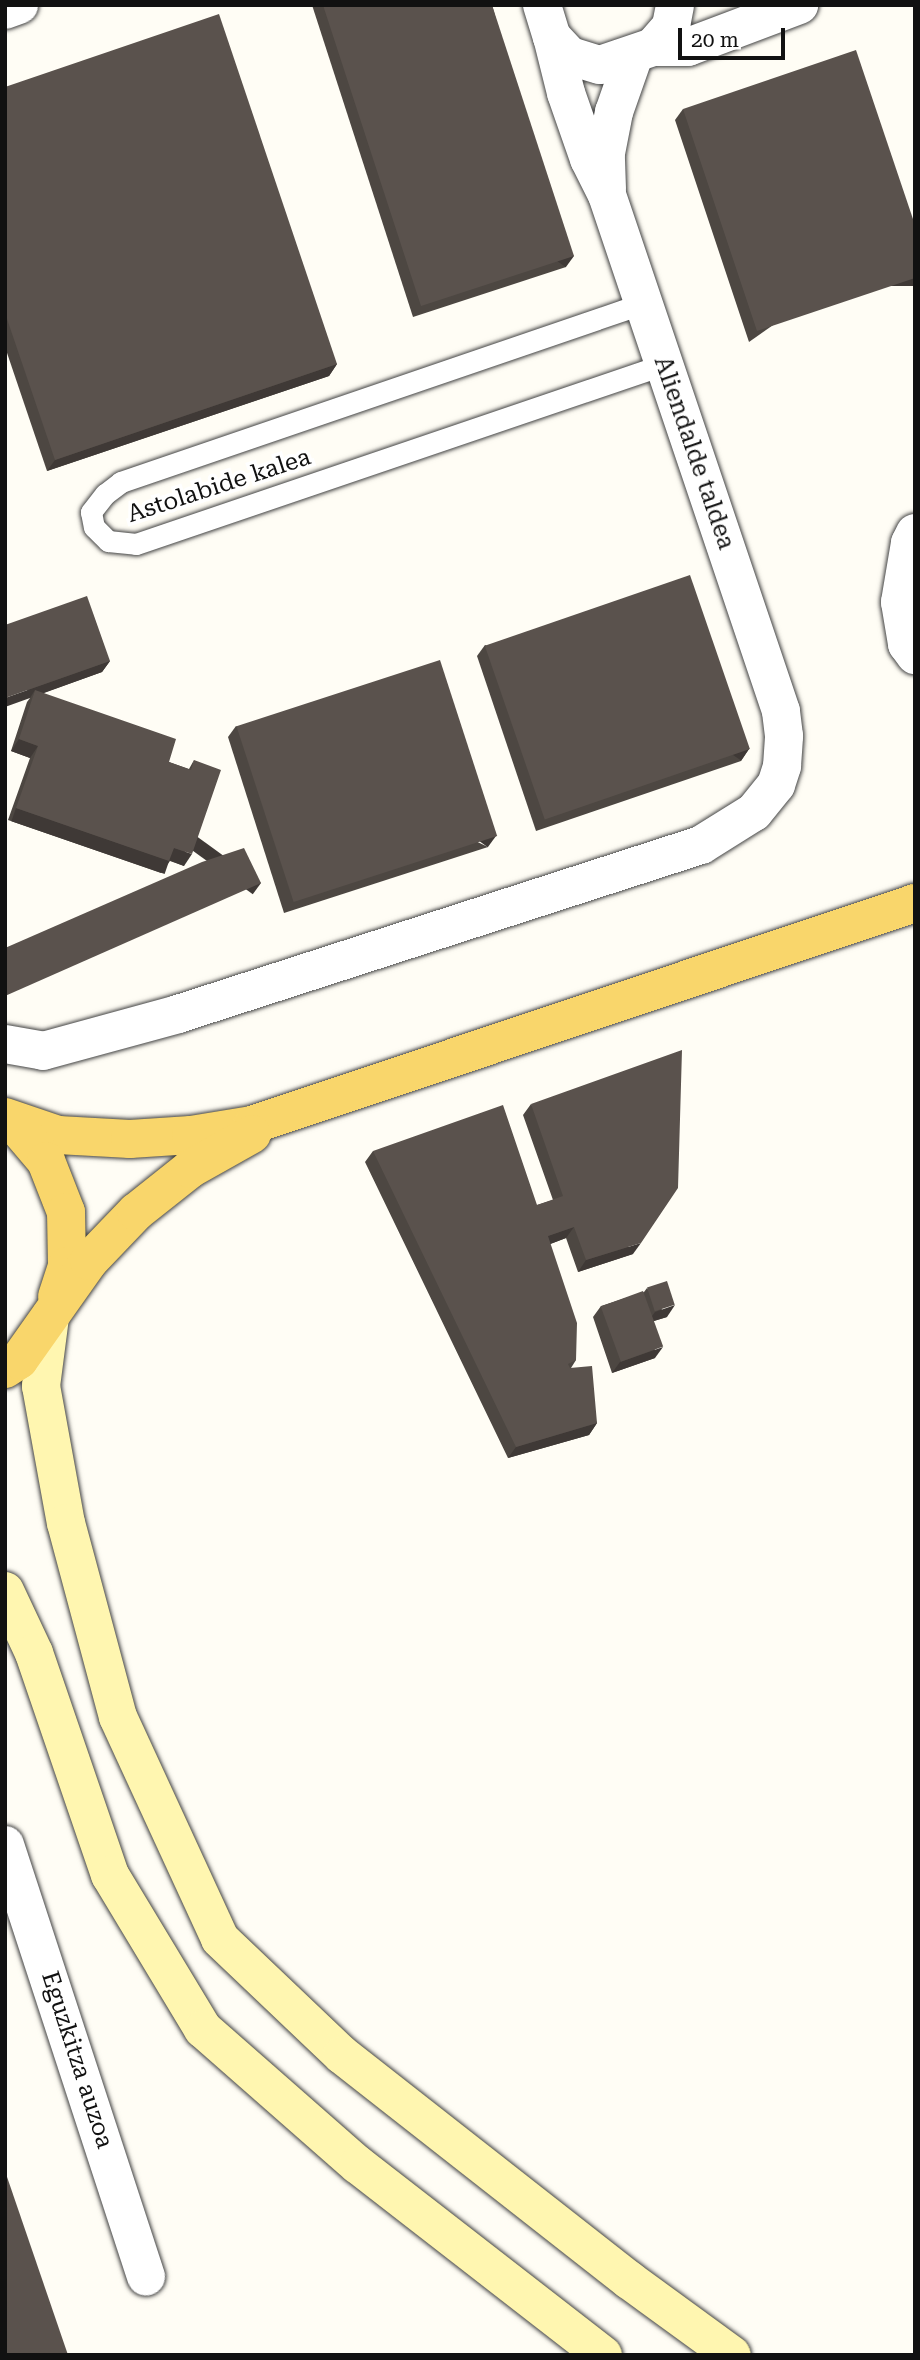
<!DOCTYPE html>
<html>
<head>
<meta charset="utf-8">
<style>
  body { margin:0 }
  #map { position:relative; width:920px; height:2360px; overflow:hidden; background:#fffdf5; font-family:"Roboto Serif",serif }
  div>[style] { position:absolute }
  .roads { filter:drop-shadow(0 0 2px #444) drop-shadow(0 0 2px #444) }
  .lane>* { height:21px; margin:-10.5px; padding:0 10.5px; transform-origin:10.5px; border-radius:10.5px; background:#fff }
  .street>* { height:38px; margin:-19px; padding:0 19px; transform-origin:19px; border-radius:19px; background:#fff }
  .secondary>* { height:38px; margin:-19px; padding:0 19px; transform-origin:19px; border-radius:19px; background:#fff6b0 }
  .primary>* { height:38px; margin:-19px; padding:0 19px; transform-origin:19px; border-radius:19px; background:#f9d66b }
  .wall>* { inset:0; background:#4d4742 }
  .shaded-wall>* { inset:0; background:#3f3936; transform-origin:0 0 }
  .building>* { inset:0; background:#5a524d; transform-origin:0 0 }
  span { translate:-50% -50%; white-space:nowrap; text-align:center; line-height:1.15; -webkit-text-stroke:7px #fff; paint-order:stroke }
  .street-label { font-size:24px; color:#111 }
  .frame { position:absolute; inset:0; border:7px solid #111; pointer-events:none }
  .scale { position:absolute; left:678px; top:28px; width:107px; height:32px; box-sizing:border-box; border:4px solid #111; border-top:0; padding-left:9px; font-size:21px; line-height:24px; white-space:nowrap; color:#111; -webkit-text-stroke:5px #fff; paint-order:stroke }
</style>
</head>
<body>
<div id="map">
  <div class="roads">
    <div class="lane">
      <div style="left:644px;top:303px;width:553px;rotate:161.11deg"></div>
      <div style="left:121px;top:482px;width:20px;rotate:143deg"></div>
      <div style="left:105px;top:494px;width:23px;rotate:128deg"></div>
      <div style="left:91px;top:512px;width:15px;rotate:79deg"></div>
      <div style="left:94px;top:527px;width:20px;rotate:45deg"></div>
      <div style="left:108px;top:541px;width:28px;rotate:6deg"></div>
      <div style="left:136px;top:544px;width:559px;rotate:-18.79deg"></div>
    </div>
    <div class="street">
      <div style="left:542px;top:5px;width:34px;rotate:73deg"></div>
      <div style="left:552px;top:37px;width:26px;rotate:47deg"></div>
      <div style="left:570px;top:56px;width:31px;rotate:17deg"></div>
      <div style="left:600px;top:65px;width:56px;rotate:-18.8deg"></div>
      <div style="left:653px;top:47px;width:28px;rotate:-49deg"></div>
      <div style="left:671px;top:26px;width:21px;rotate:-79deg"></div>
      <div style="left:5px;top:10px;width:15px;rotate:-20deg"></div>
      <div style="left:653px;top:47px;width:35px"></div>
      <div style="left:688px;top:47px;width:119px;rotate:-20.7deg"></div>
      <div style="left:607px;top:189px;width:36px;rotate:-92deg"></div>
      <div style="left:606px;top:153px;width:42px;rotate:-79deg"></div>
      <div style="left:614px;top:112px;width:60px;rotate:-70.7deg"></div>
      <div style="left:915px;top:533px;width:11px;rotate:117deg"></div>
      <div style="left:910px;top:543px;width:60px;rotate:99.6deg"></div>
      <div style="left:900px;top:602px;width:43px;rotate:80.5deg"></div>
      <div style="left:907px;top:644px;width:14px;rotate:54deg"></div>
      <div style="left:5px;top:1044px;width:39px;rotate:10deg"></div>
      <div style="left:43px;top:1051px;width:140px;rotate:-15.3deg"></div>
      <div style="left:178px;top:1014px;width:550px;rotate:-17.91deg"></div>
      <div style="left:701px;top:845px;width:62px;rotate:-31.9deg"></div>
      <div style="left:754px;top:812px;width:35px;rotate:-51deg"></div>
      <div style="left:776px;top:785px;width:20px;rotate:-72deg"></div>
      <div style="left:782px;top:766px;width:30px;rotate:-86deg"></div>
      <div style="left:784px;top:736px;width:25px;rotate:-97deg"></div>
      <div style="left:781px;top:711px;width:545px;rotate:-108.63deg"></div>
      <div style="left:607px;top:195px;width:40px;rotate:-116.6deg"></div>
      <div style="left:589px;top:159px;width:70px;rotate:-109.2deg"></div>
      <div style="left:566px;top:93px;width:58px;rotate:-104deg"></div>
      <div style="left:5px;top:1845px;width:454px;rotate:71.9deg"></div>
    </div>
    <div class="secondary">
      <div style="left:50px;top:1317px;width:70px;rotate:97.4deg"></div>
      <div style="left:41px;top:1386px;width:139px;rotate:79.7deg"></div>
      <div style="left:66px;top:1523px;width:201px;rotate:75deg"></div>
      <div style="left:118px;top:1717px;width:244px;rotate:65.3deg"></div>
      <div style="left:220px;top:1939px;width:168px;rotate:43.6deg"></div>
      <div style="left:342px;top:2055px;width:365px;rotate:38.1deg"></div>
      <div style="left:629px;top:2280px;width:127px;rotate:36.1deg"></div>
      <div style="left:5px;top:1591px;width:68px;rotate:64.9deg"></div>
      <div style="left:34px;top:1653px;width:235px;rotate:71.1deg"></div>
      <div style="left:110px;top:1875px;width:180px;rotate:58.9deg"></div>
      <div style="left:203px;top:2029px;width:206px;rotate:41.3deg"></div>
      <div style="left:358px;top:2165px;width:310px;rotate:37.8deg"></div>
    </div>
    <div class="primary">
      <div style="left:5px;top:1117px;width:56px;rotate:18.8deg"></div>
      <div style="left:58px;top:1135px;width:72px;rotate:3.2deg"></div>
      <div style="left:130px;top:1139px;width:61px;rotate:-3.8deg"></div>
      <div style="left:191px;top:1135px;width:62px;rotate:-9.3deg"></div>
      <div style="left:252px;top:1125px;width:699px;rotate:-18.51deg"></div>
      <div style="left:11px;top:1120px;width:54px;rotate:49.5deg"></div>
      <div style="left:46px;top:1161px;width:55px;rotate:68.6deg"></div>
      <div style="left:66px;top:1212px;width:54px;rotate:88.9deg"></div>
      <div style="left:67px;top:1266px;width:32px;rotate:108deg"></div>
      <div style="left:5px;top:1369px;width:17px;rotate:-33deg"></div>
      <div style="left:19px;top:1360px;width:121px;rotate:-54.7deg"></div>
      <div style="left:89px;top:1261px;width:68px;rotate:-46.2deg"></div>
      <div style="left:136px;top:1212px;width:69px;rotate:-38.5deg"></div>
      <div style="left:190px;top:1169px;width:71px;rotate:-29.4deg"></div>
    </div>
  </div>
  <div class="wall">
    <div style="clip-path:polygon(312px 5px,492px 5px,566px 267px,413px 317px)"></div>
    <div style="clip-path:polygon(5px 87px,337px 364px,329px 376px,47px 471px,5px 347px)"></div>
    <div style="clip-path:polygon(683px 109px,915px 225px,749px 342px,675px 120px)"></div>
    <div style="clip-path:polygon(5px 625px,110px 661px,102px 672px,43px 693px,169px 762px,189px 769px,194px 760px,184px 866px,170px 861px,161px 873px,8px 820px,30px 758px,11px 751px,27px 702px,30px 698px)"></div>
    <div style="clip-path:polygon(485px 645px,749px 749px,741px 761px,536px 831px,477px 656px)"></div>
    <div style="clip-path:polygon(236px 726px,488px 847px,284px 913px,228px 737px)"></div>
    <div style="clip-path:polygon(531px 1104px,633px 1254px,578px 1272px,566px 1238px,550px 1244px,576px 1360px,571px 1368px,597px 1423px,589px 1435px,508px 1458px,365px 1162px,373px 1151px,537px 1205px,553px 1200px,523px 1115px)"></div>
    <div style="clip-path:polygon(647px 1288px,667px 1317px,654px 1321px,655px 1358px,612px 1373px,593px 1317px,601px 1306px,644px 1292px)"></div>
  </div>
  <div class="shaded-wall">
    <div style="left:574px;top:256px;width:14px;height:161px;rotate:126deg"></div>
    <div style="left:915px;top:278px;width:8px;height:167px;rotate:90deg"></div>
    <div style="clip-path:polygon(337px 364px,329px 376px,47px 471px,55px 460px)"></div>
    <div style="clip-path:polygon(110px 661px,102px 672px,33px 697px,35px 690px,30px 698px,5px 707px,5px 698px)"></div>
    <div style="clip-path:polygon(19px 739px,38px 746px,30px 758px,11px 751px)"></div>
    <div style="left:749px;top:749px;width:14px;height:217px;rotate:124deg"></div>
    <div style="left:16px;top:808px;width:162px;height:14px;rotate:19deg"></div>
    <div style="left:496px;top:836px;width:14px;height:214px;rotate:126deg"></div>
    <div style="clip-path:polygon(174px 848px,192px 854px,184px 866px,166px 859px)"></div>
    <div style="left:261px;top:883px;width:14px;height:280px;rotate:126deg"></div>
    <div style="clip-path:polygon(574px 1227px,566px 1238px,540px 1248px,548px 1236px)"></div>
    <div style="clip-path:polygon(641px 1243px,633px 1254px,578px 1272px,586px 1260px)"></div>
    <div style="clip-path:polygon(675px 1305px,667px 1317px,647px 1323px,655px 1312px)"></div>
    <div style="clip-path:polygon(663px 1347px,655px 1358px,612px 1373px,620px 1362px)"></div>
    <div style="clip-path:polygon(597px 1423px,589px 1435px,508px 1458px,516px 1447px)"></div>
  </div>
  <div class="building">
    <div style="clip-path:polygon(323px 5px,492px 5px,574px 256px,421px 306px)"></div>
    <div style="clip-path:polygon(219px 14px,337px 364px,55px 460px,5px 313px,5px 87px)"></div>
    <div style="clip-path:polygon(856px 50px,915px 225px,915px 278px,757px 331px,683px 109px)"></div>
    <div style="left:690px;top:575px;width:184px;height:217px;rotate:71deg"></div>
    <div style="clip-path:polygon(87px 596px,110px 661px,5px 698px,5px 625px)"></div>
    <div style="left:440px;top:660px;width:185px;height:214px;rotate:72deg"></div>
    <div style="clip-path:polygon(35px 690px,176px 739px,169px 762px,191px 770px,194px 760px,221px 770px,192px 854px,174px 848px,169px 861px,16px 808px,38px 746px,19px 739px)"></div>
    <div style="clip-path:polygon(244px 848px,261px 883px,5px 996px,5px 948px,202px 862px)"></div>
    <div style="clip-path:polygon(682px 1050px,678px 1188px,641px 1243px,586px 1260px,574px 1227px,548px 1236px,577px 1323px,576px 1360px,568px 1364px,570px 1368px,592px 1366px,597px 1423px,516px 1447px,373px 1151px,503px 1105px,537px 1205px,563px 1196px,531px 1104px)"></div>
    <div style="left:667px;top:1281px;width:25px;height:21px;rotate:72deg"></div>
    <div style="left:643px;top:1291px;width:59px;height:45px;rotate:70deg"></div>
    <div style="clip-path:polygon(5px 2171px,68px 2355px,5px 2355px)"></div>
  </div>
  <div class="street-label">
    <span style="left:694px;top:453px;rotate:71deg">Aliendalde taldea</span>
    <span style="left:219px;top:486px;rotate:-18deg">Astolabide kalea</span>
    <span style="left:77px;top:2060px;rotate:72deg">Eguzkitza auzoa</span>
  </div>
  <div class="frame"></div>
  <div class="scale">20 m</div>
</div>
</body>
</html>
